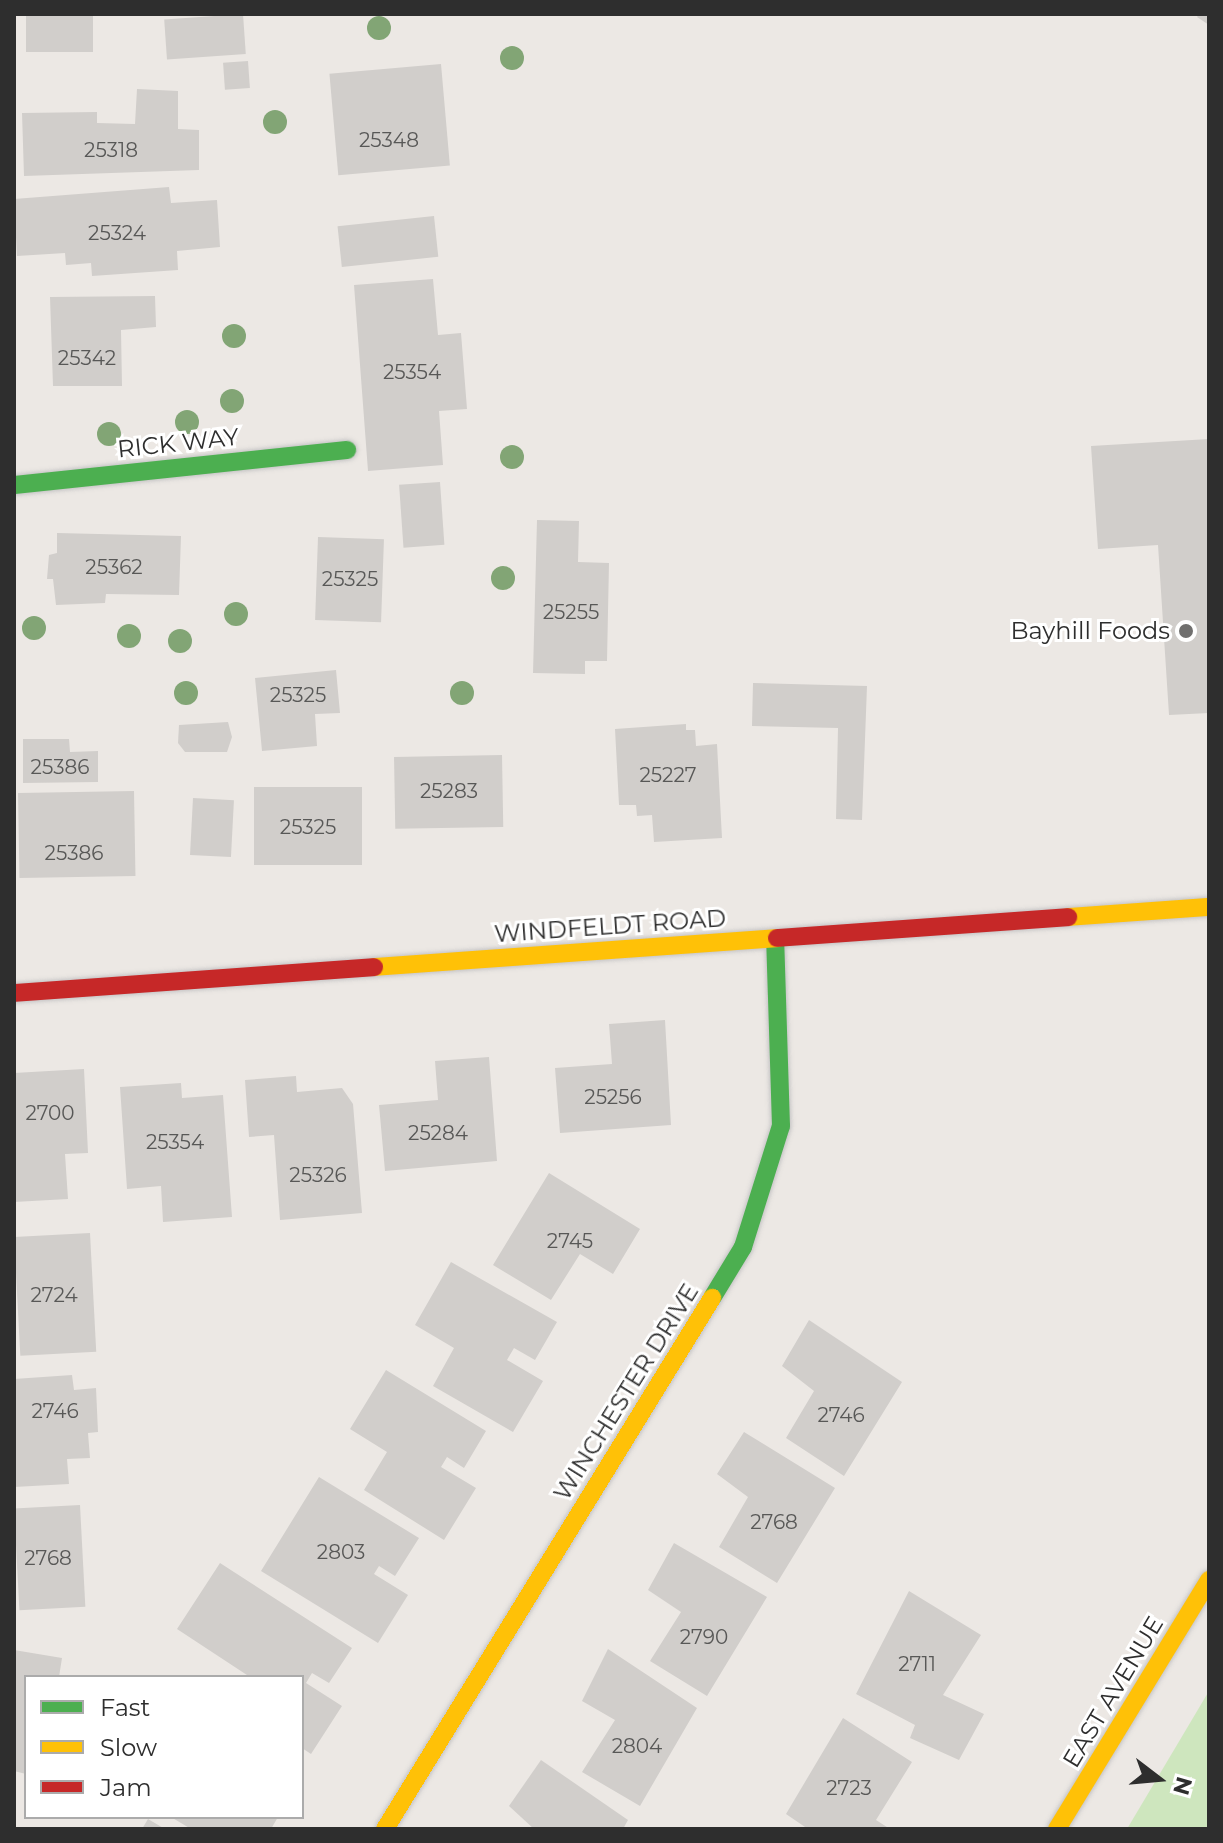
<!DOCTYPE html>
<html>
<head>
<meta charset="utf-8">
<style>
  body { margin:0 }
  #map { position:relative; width:1223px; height:1843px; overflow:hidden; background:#ece8e4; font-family:Montserrat,sans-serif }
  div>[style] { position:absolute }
  .green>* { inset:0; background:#cee6be }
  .building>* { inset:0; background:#d1cecb; transform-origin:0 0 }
  .roads { filter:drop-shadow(0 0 2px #c5c4c5) drop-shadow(0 0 2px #c5c4c5) }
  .fast>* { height:18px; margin:-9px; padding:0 9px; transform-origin:9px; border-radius:9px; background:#4caf50 }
  .slow>* { height:18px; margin:-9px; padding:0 9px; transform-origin:9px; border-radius:9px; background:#ffc107 }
  .jam>* { height:18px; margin:-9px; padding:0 9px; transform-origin:9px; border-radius:9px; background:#c62828 }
  .trees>* { width:24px; height:24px; margin:-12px; border-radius:50%; background:#82a575 }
  .dots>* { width:22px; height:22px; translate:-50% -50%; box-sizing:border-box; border:4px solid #fff; border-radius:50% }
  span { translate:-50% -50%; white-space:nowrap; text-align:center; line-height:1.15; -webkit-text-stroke:6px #fff; paint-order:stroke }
  .number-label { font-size:20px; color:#585857 }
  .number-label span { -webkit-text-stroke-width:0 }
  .street-label { font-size:24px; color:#2e2e2e }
  .poi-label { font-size:24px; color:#2e2e2e }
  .right { translate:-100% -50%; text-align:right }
  .frame { position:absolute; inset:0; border:16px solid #2e2e2e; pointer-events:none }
  .legend { position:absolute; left:24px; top:1675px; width:280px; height:144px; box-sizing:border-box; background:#fff; border:2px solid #ababab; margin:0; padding:10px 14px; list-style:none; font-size:24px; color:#2e2e2e }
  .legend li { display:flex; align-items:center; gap:16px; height:40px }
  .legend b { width:40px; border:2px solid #ababab }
  .north { position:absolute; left:1119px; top:1739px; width:80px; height:80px; -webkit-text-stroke:6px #fff; paint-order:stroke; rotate:106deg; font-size:22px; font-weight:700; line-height:32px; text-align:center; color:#2e2e2e }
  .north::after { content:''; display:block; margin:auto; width:28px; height:36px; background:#2e2e2e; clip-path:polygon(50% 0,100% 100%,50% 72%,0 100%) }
</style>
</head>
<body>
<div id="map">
  <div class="green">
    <div style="clip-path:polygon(1209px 1691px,1209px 1829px,1127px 1829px)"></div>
  </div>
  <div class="building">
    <div style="left:26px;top:14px;width:67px;height:38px"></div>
    <div style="left:243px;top:14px;width:40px;height:79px;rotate:86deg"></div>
    <div style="clip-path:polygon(1199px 14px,1209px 14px,1209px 25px,1197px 17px)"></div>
    <div style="left:248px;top:61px;width:27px;height:25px;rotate:86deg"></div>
    <div style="left:441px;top:64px;width:102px;height:112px;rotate:85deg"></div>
    <div style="clip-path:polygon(137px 89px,178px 91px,178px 129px,199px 130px,199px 170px,24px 176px,22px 113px,97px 112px,97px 123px,135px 124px)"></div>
    <div style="clip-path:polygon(169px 187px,171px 203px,217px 200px,220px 247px,177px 251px,178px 270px,92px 276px,91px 263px,66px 265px,65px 253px,17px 256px,14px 199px)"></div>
    <div style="left:434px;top:216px;width:41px;height:97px;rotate:84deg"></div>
    <div style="clip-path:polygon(433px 279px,438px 335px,461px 333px,467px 409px,439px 411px,443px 465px,368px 471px,354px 285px)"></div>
    <div style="clip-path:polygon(155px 296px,156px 327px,121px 330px,122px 386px,53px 386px,50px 297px)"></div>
    <div style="clip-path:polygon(1209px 439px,1209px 713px,1169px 715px,1158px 545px,1098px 549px,1091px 446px)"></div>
    <div style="left:440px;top:482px;width:63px;height:41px;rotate:86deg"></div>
    <div style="clip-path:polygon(537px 520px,579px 521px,578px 562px,609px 563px,607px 661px,585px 661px,585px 674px,533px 673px)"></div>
    <div style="clip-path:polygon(57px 533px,181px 536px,179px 595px,106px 594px,105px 603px,56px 605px,53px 579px,47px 579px,49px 555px,57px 553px)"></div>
    <div style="left:318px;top:537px;width:66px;height:83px;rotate:2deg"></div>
    <div style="clip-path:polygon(336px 670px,340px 713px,315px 714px,317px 746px,262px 751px,255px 678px)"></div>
    <div style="clip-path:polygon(753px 683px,867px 686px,862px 820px,836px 819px,838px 728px,752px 726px)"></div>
    <div style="clip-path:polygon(228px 722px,232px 737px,227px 752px,185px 752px,178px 743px,179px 725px)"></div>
    <div style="clip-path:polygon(686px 724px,686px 730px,695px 730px,696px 746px,717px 744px,722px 838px,654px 842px,652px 815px,637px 816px,636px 805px,619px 805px,615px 729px)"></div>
    <div style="clip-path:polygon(23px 739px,69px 739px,70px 752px,98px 751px,98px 782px,23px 783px)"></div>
    <div style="left:502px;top:755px;width:72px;height:108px;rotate:89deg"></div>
    <div style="left:362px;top:787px;width:78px;height:108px;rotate:90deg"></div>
    <div style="left:134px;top:791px;width:85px;height:116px;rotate:89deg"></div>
    <div style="left:193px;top:798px;width:41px;height:57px;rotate:3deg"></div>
    <div style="clip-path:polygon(665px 1020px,671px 1125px,560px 1133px,555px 1068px,612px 1064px,609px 1024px)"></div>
    <div style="clip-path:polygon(489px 1057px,497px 1161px,385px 1171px,379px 1105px,438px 1100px,435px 1061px)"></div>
    <div style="clip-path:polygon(84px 1069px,88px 1153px,65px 1154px,68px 1199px,14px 1202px,14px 1073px)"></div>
    <div style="clip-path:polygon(296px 1076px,297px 1092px,342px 1088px,353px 1104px,362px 1213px,280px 1220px,274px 1135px,249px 1137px,245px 1080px)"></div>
    <div style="clip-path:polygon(181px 1083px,182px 1098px,223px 1095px,232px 1217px,163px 1222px,161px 1186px,127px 1189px,120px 1087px)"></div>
    <div style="clip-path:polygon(549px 1173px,640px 1229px,613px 1274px,580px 1254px,551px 1300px,493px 1265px)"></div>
    <div style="left:90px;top:1233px;width:119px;height:76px;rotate:87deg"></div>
    <div style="clip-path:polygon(451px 1262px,557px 1322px,535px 1360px,514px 1348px,507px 1360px,543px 1381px,513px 1432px,433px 1386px,454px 1348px,415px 1325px)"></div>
    <div style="clip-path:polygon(809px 1320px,902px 1382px,844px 1476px,786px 1438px,814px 1391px,782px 1366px)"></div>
    <div style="clip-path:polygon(386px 1370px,486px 1431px,464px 1468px,447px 1457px,441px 1467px,476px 1488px,444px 1540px,364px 1490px,387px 1452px,350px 1429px)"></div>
    <div style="clip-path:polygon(72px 1375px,74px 1390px,96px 1388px,98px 1432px,88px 1433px,90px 1458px,67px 1459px,69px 1484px,14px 1487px,14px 1379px)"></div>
    <div style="clip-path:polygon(744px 1432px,835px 1488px,777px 1583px,719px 1547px,748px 1497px,717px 1474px)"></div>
    <div style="clip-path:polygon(319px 1477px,419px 1538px,395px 1576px,379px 1566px,374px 1574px,408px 1595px,378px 1643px,261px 1571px)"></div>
    <div style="left:80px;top:1505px;width:102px;height:66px;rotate:87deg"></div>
    <div style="clip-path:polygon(674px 1543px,767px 1597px,707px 1696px,650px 1661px,681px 1612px,648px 1590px)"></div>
    <div style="clip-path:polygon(220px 1563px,352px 1648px,329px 1683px,312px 1673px,306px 1683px,342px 1706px,311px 1754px,302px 1748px,302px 1677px,250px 1677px,177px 1629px)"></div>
    <div style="clip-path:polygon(909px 1591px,981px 1635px,943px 1695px,984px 1714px,959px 1760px,910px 1738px,915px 1725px,856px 1694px)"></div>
    <div style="clip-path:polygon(608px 1649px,697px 1708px,640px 1806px,582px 1772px,615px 1720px,582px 1701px)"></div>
    <div style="clip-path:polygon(14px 1650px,62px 1658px,59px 1677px,26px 1677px,26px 1774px,14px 1771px)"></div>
    <div style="clip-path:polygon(843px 1718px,912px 1762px,876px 1820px,890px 1829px,808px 1829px,786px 1814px)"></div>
    <div style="clip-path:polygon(541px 1760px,628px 1820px,623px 1829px,534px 1829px,509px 1806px)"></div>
    <div style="clip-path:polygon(171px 1817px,278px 1817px,271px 1829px,191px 1829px)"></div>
    <div style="clip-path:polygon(148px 1819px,165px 1829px,142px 1829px)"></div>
  </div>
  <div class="roads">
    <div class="fast">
      <div style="left:14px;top:485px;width:335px;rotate:-6deg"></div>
      <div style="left:712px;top:1298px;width:60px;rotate:-58.7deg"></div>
      <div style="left:743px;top:1247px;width:127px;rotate:-72.6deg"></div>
      <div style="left:781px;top:1126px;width:187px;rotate:-91.8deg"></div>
    </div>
    <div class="slow">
      <div style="left:1068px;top:917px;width:141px;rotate:-4.1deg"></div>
      <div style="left:374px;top:967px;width:404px;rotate:-4.1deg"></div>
      <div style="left:385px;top:1829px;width:624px;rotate:-58.37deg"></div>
      <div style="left:1057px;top:1829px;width:292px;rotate:-58.6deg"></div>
    </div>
    <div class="jam">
      <div style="left:777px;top:938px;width:292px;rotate:-4.1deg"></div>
      <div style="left:14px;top:993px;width:361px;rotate:-4.1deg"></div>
    </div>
  </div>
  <div class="trees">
    <div style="left:379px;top:28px"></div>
    <div style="left:512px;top:58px"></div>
    <div style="left:275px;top:122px"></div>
    <div style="left:234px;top:336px"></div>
    <div style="left:232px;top:401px"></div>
    <div style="left:187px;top:422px"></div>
    <div style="left:109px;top:434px"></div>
    <div style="left:512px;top:457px"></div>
    <div style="left:503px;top:578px"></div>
    <div style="left:236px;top:614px"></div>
    <div style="left:34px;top:628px"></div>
    <div style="left:129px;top:636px"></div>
    <div style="left:180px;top:641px"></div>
    <div style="left:186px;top:693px"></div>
    <div style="left:462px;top:693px"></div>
  </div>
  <div class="dots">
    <div style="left:1186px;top:631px;background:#706f6e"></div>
  </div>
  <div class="number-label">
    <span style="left:389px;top:140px">25348</span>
    <span style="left:111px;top:150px">25318</span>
    <span style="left:117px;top:233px">25324</span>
    <span style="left:87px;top:358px">25342</span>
    <span style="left:412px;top:372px">25354</span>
    <span style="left:114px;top:567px">25362</span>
    <span style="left:350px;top:579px">25325</span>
    <span style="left:571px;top:612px">25255</span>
    <span style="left:298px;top:695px">25325</span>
    <span style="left:60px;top:767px">25386</span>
    <span style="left:668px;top:775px">25227</span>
    <span style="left:449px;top:791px">25283</span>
    <span style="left:308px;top:827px">25325</span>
    <span style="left:74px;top:853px">25386</span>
    <span style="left:613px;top:1097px">25256</span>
    <span style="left:50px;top:1113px">2700</span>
    <span style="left:438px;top:1133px">25284</span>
    <span style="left:175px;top:1142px">25354</span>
    <span style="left:318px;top:1175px">25326</span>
    <span style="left:570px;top:1241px">2745</span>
    <span style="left:54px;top:1295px">2724</span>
    <span style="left:55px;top:1411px">2746</span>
    <span style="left:841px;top:1415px">2746</span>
    <span style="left:774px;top:1522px">2768</span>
    <span style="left:341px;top:1552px">2803</span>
    <span style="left:48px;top:1558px">2768</span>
    <span style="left:704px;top:1637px">2790</span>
    <span style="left:917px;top:1664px">2711</span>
    <span style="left:637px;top:1746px">2804</span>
    <span style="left:849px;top:1788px">2723</span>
  </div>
  <div class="street-label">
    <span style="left:178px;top:443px;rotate:-6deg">RICK WAY</span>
    <span style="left:610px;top:926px;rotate:-4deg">WINDFELDT ROAD</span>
    <span style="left:626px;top:1392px;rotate:-58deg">WINCHESTER DRIVE</span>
    <span style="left:1113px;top:1692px;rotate:-59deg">EAST AVENUE</span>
  </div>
  <div class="poi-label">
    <span class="right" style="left:1170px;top:631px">Bayhill Foods</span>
  </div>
  <div class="frame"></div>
  <ul class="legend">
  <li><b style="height:10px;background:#4caf50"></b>Fast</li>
  <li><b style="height:10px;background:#ffc107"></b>Slow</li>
  <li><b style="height:10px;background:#c62828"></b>Jam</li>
  </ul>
  <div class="north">N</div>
</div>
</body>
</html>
